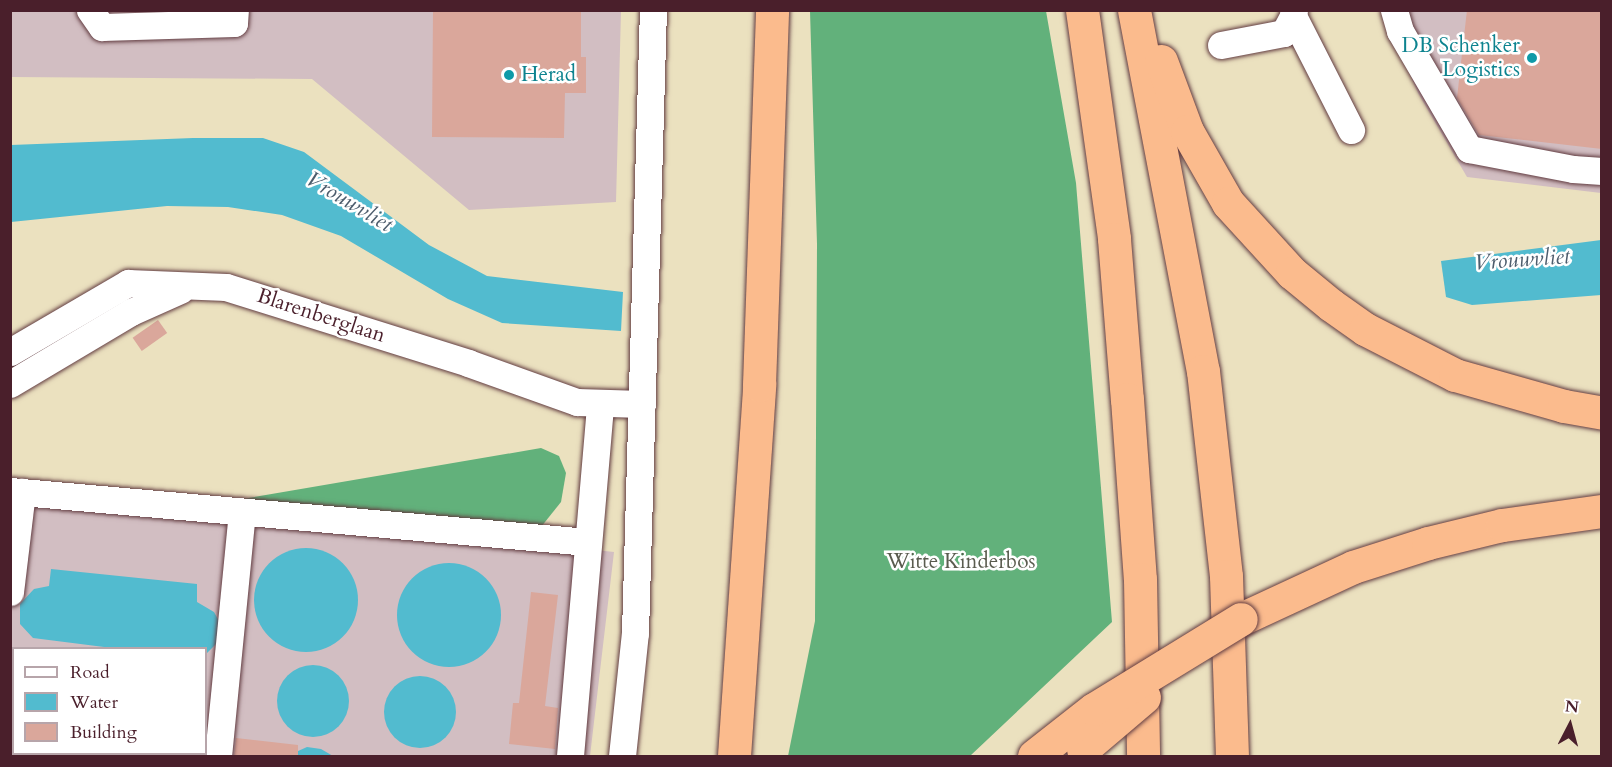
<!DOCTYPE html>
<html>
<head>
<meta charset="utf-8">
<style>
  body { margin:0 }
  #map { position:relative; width:1612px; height:767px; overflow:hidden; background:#ebe1bf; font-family:Cardo,serif }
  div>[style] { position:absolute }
  .industrial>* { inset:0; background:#d2bec2 }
  .forest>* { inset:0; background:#62b17b }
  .water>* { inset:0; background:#52bbcf }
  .round { border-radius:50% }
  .building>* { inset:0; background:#daa79b; transform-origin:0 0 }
  .roads { filter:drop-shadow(0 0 2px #623c41) drop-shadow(0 0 2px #623c41) }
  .minor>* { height:27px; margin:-13.5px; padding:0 13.5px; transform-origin:13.5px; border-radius:13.5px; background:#fff }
  .highway>* { height:33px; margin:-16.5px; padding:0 16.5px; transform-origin:16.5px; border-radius:16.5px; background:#fbbb8d }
  .bridges { filter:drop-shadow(0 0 2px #623c41) drop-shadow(0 0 2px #623c41) }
  .highway-bridge>* { height:33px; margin:-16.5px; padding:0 16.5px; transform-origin:16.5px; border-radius:16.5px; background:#fbbb8d }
  .dots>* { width:16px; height:16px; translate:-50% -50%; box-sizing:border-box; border:3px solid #fff; border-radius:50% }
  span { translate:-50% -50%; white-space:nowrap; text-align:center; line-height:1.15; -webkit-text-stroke:5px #fff; paint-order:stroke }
  .culture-label { font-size:21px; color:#0d838f }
  .right { translate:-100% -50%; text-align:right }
  .left { translate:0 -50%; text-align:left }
  .street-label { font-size:21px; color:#4a1f2b }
  .park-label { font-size:21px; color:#5a5c4f }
  .water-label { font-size:22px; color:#4d5d6d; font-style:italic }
  .frame { position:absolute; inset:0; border:12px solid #4a1f2b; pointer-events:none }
  .legend { position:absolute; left:12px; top:647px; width:195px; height:108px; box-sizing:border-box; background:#fff; border:2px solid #b7a5aa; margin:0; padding:8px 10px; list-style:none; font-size:18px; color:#4a1f2b }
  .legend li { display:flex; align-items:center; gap:12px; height:30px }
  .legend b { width:30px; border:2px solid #b7a5aa }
  .north { position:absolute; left:1540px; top:695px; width:60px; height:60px; -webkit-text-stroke:4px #fff; paint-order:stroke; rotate:6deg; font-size:16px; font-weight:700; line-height:24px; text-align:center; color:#4a1f2b }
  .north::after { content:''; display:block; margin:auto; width:21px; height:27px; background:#4a1f2b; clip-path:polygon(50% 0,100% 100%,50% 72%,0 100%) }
</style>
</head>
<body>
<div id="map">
  <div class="industrial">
    <div style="clip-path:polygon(11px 11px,621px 11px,616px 202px,469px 210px,312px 79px,11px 77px)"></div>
    <div style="clip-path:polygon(1383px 11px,1601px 11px,1601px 193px,1467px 177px,1418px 93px)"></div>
    <div style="clip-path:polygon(evenodd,11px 486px,614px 552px,590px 756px,11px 756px,11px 486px,14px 648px,206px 648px,206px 754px,14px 754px,14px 648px)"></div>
  </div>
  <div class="forest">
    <div style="clip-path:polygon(810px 11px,1046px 11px,1076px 183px,1112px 622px,970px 756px,788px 756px,815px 621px,817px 244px)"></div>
    <div style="clip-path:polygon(541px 448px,559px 456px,566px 473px,561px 502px,541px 527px,243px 499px)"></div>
  </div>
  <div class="water">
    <div style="clip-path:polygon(193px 138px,263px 138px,304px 152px,429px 245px,487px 276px,623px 292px,621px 331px,502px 323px,448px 299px,341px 236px,282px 215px,228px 207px,167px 206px,11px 222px,11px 145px)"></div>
    <div style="clip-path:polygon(1601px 240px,1601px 295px,1472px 305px,1446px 297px,1441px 261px)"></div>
    <div class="round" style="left:254px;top:548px;width:104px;height:104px"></div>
    <div class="round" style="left:397px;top:563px;width:104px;height:104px"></div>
    <div style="clip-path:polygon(51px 569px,197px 584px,197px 602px,214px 612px,220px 623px,217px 643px,206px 654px,206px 648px,112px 648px,33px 638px,20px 624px,20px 604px,34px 589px,49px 586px)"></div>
    <div class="round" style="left:277px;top:665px;width:72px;height:72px"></div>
    <div class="round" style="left:384px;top:676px;width:72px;height:72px"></div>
    <div style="clip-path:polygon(13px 734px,14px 754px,200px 756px,11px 756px)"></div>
    <div style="clip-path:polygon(307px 747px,321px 749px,333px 756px,287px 756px)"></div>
  </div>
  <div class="building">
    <div style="clip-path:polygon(433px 10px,581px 10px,581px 57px,586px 57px,586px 93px,565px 93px,564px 138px,432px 137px)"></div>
    <div style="clip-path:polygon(1467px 10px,1602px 10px,1602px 149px,1479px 135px,1457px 98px)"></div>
    <div style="left:158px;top:320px;width:16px;height:31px;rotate:55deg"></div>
    <div style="clip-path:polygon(531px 592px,558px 595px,545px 706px,558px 708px,555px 749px,509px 744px,513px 703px,519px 703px)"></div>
    <div style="clip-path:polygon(236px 738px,298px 745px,298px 756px,234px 756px)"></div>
  </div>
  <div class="roads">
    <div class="minor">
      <div style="left:90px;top:10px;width:21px;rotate:55deg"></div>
      <div style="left:102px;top:27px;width:132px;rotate:-1.7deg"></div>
      <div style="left:234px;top:23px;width:13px;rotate:-86deg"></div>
      <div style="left:1294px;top:10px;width:6px;rotate:99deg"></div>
      <div style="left:1293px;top:16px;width:128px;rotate:63deg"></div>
      <div style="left:1394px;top:10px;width:22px;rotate:74deg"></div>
      <div style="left:1400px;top:31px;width:137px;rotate:59.7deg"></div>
      <div style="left:1469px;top:149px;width:106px;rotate:10.9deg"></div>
      <div style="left:1573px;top:169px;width:29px;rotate:4deg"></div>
      <div style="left:1221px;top:45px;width:64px;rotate:-10.8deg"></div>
      <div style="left:1284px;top:33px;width:19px;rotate:-62deg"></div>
      <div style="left:10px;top:352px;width:137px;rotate:-30.3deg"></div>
      <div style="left:128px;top:283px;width:98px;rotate:2.3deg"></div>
      <div style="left:226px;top:287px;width:254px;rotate:17.4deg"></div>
      <div style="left:468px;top:363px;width:116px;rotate:19.7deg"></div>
      <div style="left:577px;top:402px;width:65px;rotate:1.8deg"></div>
      <div style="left:10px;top:384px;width:141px;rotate:-30.8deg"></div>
      <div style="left:131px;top:312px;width:54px;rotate:-24.2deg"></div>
      <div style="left:10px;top:491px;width:580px;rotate:5.04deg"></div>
      <div style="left:10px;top:592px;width:101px;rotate:-83.2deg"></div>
      <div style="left:218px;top:756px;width:244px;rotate:-84.4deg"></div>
      <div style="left:570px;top:756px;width:354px;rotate:-85.1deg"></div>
      <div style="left:622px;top:756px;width:124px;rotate:-84deg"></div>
      <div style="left:635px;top:633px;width:623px;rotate:-88.35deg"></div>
    </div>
    <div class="highway">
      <div style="left:1082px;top:10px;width:231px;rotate:82deg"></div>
      <div style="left:1114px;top:239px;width:161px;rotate:85.4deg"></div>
      <div style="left:1127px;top:399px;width:180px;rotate:85.9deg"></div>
      <div style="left:1140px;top:579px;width:177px;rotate:89deg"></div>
      <div style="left:1134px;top:10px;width:368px;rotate:79.2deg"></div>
      <div style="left:1203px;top:371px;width:206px;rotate:83.6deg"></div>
      <div style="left:1226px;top:576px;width:180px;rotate:88.1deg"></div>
      <div style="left:1161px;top:61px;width:75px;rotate:69.6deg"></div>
      <div style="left:1187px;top:131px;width:83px;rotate:60.3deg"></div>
      <div style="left:1228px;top:203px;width:95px;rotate:47.6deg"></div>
      <div style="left:1292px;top:273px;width:50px;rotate:39.4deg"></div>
      <div style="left:1331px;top:305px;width:42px;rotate:35.2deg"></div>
      <div style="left:1365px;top:329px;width:101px;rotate:27.1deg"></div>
      <div style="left:1455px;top:375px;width:113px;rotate:15.9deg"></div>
      <div style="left:1564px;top:406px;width:39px;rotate:10deg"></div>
      <div style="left:1241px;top:619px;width:123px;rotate:-24.9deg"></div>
      <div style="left:1353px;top:567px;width:79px;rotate:-17.7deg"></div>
      <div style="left:1428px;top:543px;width:76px;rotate:-13.7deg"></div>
      <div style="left:1502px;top:525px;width:101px;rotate:-8deg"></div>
      <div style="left:734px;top:756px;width:372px;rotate:-86.1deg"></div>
      <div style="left:759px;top:385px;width:375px;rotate:-88deg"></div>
    </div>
  </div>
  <div class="bridges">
    <div class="highway-bridge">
      <div style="left:1083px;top:749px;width:80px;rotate:-40.4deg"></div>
      <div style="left:1034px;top:756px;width:76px;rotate:-38.1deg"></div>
      <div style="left:1094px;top:709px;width:172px;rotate:-31.5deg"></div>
    </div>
  </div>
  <div class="dots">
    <div style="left:1532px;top:58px;background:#0f9aa8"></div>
    <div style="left:509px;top:75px;background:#0f9aa8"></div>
  </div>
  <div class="culture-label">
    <span class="right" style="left:1520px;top:58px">DB Schenker<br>Logistics</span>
    <span class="left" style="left:521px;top:75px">Herad</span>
  </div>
  <div class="street-label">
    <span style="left:321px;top:316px;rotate:18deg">Blarenberglaan</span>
  </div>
  <div class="park-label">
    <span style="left:961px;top:562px">Witte Kinderbos</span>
  </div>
  <div class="water-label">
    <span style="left:349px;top:202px;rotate:31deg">Vrouwvliet</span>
    <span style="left:1522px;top:260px;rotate:-4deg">Vrouwvliet</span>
  </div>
  <div class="frame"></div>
  <ul class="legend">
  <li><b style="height:8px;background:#fff"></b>Road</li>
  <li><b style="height:16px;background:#52bbcf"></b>Water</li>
  <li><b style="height:16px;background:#daa79b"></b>Building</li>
  </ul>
  <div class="north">N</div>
</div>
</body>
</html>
